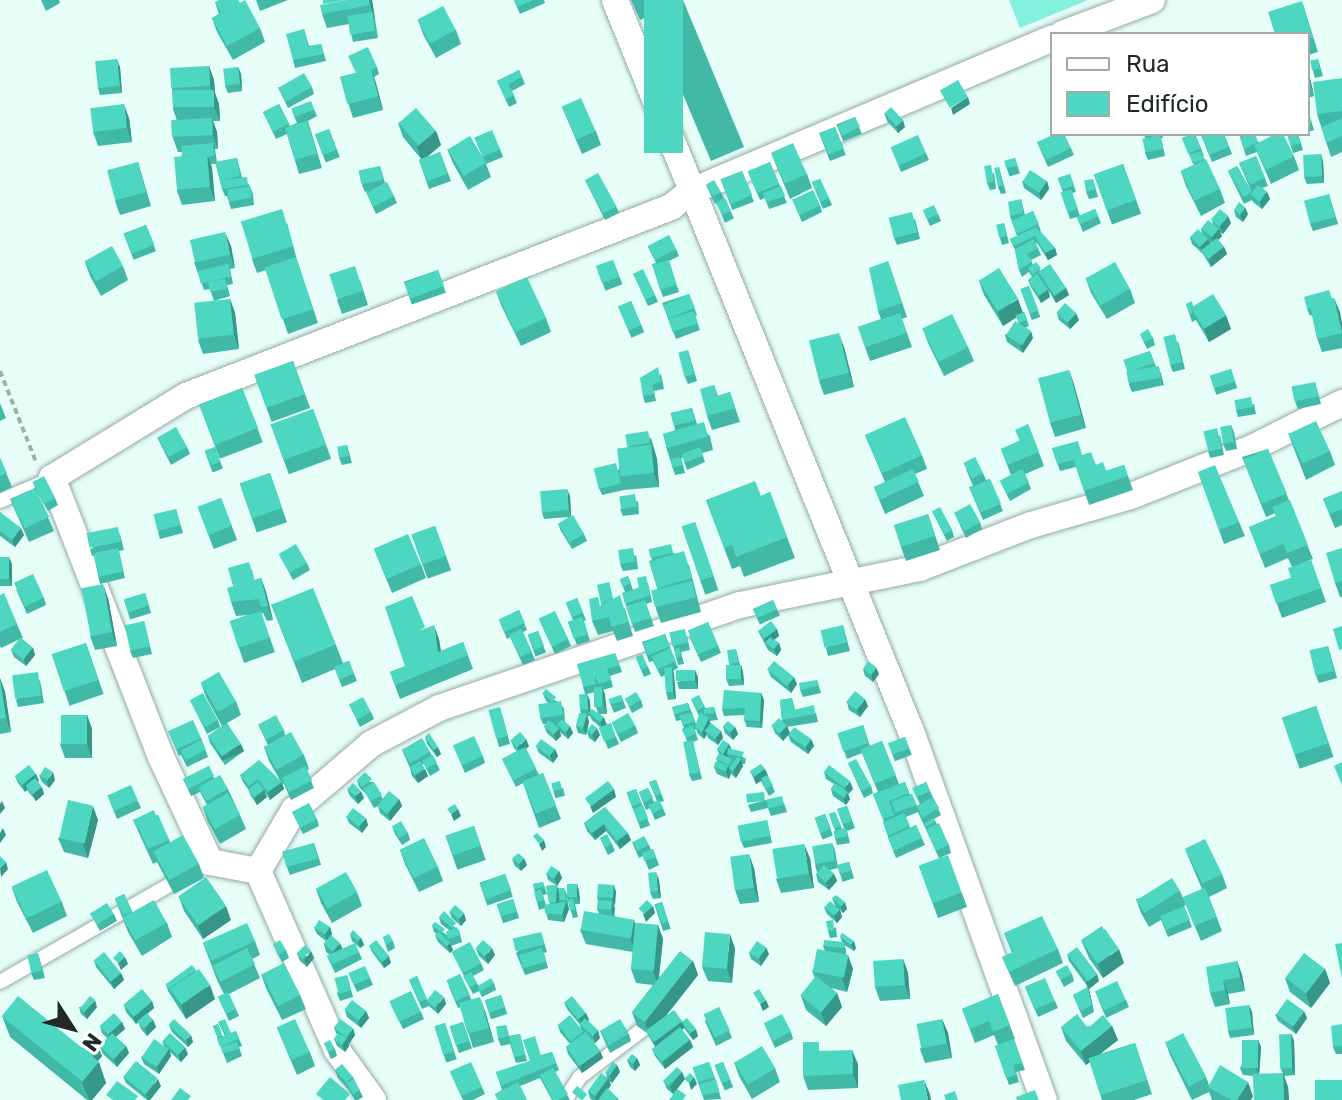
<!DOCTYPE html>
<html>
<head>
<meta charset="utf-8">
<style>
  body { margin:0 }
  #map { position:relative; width:1342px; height:1100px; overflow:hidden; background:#e6fdf8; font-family:Rubik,sans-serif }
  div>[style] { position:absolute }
  .green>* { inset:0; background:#83f1dd }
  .path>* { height:4px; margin-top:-2px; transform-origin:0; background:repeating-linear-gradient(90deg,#9eb0ac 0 6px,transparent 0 10px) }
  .roads { filter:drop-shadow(0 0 2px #94aaa5) drop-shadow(0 0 2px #94aaa5) }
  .lane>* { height:14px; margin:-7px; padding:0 7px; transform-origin:7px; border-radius:7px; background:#fff }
  .street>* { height:26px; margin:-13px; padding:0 13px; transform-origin:13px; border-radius:13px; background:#fff }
  .wall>* { inset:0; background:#42b9a6; transform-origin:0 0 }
  .shaded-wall>* { inset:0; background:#369687; transform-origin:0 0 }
  .building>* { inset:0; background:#4dd7c1; transform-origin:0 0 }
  span { translate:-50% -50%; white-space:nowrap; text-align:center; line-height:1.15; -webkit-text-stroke:6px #fff; paint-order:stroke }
  .legend { position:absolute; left:1050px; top:32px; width:260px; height:104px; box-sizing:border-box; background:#fff; border:2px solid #a6a9a9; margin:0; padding:10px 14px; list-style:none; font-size:24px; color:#202927 }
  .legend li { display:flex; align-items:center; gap:16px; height:40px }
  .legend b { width:40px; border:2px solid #a6a9a9 }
  .north { position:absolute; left:32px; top:988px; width:80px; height:80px; -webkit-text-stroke:6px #fff; paint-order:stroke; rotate:126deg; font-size:22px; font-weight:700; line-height:32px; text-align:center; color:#202927 }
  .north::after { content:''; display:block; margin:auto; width:28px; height:36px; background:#202927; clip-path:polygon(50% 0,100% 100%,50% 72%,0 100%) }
</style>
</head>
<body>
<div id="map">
  <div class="green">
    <div style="clip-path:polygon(1009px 0,1088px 0,1020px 28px)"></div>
  </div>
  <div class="path">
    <div style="left:0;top:371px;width:98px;rotate:68.4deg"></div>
  </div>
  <div class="roads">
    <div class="lane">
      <div style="left:0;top:501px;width:56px;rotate:-23.3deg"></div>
      <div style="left:0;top:982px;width:213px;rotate:-29.8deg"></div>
      <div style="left:565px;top:1100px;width:27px;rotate:-57deg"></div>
      <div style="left:580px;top:1077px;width:96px;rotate:-37.3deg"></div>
    </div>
    <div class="street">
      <div style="left:615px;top:0;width:792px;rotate:67.97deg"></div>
      <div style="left:912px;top:734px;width:389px;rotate:70.2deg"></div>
      <div style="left:1062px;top:34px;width:96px;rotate:-20.7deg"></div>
      <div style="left:258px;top:871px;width:49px;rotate:-169.4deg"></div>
      <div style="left:210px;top:862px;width:116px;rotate:-115deg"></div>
      <div style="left:161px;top:757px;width:300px;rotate:-111.3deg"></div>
      <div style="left:52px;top:478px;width:157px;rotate:-31.5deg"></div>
      <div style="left:186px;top:396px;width:521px;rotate:-21.29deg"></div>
      <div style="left:671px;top:207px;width:24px;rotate:-38deg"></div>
      <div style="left:690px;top:192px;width:393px;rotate:-23deg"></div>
      <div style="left:373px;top:1100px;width:62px;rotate:-125.8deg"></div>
      <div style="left:337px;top:1050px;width:196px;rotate:-113.8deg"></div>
      <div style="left:258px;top:871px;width:71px;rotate:-59.5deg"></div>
      <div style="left:294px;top:810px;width:101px;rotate:-40.6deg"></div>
      <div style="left:371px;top:744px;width:77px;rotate:-27.9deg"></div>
      <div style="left:439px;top:708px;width:318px;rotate:-18.9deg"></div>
      <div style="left:740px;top:605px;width:184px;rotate:-11.6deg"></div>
      <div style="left:920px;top:568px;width:119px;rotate:-21.2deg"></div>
      <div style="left:1031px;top:525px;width:104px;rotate:-16.2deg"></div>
      <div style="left:1131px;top:496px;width:130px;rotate:-21.6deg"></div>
      <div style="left:1252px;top:448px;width:101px;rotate:-26.6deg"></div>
    </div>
  </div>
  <div class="wall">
    <div style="clip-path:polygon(41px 0,59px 0,60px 3px,46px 11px)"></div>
    <div style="clip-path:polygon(256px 0,288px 0,260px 11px)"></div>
    <div style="clip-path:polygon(372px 0,378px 38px,353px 42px,349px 24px,327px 28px,322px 14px)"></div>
    <div style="clip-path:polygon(514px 0,544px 0,545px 3px,520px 14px)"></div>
    <div style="clip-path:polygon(631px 0,683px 0,744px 147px,711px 161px,650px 16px,640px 20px)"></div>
    <div style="clip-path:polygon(1302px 1px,1318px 52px,1308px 55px,1308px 34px)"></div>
    <div style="clip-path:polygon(215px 2px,260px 28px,265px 42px,233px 60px,217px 32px,212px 18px,219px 14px)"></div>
    <div style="clip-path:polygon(418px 20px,456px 30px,461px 44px,436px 58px,423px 34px)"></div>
    <div style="clip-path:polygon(304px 29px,309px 46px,321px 44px,326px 61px,295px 68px,293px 60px)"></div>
    <div style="clip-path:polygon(1318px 59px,1323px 76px,1315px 78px,1313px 71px)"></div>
    <div style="clip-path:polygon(209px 66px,214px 80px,215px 93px,219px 104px,220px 121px,213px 121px,217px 132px,218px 149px,215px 149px,217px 162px,237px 158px,242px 177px,250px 186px,253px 194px,254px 205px,231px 209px,227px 196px,225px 196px,222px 189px,216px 164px,211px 164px,212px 168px,215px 201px,182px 205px,177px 191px,182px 156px,182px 152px,178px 152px,173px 138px,177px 121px,173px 109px,172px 88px)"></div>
    <div style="clip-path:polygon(120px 67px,122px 93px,100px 95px,98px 88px)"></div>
    <div style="clip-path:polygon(238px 67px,241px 74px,242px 91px,228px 93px,225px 86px)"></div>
    <div style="clip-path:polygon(377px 67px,379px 74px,374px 77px,383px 110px,353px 118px,340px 77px)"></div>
    <div style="clip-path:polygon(1308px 69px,1314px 96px,1308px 98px)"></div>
    <div style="clip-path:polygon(519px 70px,525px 84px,512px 91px,517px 103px,509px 107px,497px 81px)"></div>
    <div style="clip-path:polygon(1342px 78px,1342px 152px,1331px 157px,1317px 114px)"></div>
    <div style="clip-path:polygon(278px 87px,312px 87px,314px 94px,288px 108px)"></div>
    <div style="clip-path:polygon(279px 104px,290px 126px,297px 123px,292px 111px,314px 109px,317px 116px,308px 121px,322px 168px,299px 174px,287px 134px,276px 139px,263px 112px)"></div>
    <div style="clip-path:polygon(562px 107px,596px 131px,601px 145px,582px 154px)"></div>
    <div style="clip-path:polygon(1308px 111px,1314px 130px,1308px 132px)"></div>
    <div style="clip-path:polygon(884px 113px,905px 127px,898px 133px,887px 121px)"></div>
    <div style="left:855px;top:117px;width:18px;height:20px;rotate:68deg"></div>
    <div style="clip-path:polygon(129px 118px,132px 142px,98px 146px,93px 132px)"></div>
    <div style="clip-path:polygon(398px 123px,436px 131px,441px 145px,426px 158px,440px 152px,451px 181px,429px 189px,419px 160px,421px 159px,403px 137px)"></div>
    <div style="left:835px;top:127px;width:30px;height:17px;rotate:69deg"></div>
    <div style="left:329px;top:129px;width:30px;height:15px;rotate:69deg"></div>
    <div style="clip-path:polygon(1144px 134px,1162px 134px,1163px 138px,1161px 138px,1165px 156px,1148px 160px,1145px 153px,1145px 138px)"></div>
    <div style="clip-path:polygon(1195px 134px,1204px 156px,1203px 156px,1220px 189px,1225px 203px,1201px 216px,1186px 186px,1181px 172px,1194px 165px,1182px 138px)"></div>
    <div style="clip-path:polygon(1224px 134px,1232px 154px,1212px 162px,1201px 135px)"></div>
    <div style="clip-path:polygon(1239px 134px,1294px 156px,1299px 170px,1271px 184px,1257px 152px,1246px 156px)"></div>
    <div style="clip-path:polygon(1287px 134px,1298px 134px,1303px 150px,1293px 153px)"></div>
    <div style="clip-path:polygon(474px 137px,500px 149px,503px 157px,486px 164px,491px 177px,468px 190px,453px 163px,447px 149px,484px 160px)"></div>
    <div style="clip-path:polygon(1037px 142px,1071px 148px,1074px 155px,1048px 167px)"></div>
    <div style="clip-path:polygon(891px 147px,926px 153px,929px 160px,901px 172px)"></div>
    <div style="clip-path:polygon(771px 153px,807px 174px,812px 188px,790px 199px)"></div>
    <div style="clip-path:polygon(1256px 156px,1268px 186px,1262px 188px,1267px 192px,1270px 199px,1262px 209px,1253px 202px,1252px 200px,1244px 204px,1228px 171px,1237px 166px,1252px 193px,1239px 163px)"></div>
    <div style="left:1015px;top:158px;width:16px;height:11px;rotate:72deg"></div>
    <div style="clip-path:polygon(1323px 161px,1324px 183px,1307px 184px,1304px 177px)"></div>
    <div style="clip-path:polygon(138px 162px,151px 206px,120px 215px,115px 201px)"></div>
    <div style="clip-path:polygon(770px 162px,787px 203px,769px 209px,765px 198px,760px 200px,748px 172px)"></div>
    <div style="left:1123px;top:164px;width:53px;height:31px;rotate:70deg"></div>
    <div style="clip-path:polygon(380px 166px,385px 183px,394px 196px,397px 203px,376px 214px,366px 192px,368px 191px,365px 192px,362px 185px)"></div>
    <div style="clip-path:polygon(999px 167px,1006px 193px,1001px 194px,998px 187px)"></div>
    <div style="left:742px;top:171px;width:33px;height:23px;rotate:69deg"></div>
    <div style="clip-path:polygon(994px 172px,996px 189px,990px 190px,987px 183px)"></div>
    <div style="clip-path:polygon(1070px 174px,1076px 192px,1072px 193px,1080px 216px,1095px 209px,1101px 223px,1083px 232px,1077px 217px,1070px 219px,1061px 193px,1063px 192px,1058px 178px)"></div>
    <div style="clip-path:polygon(820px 179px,832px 205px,823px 209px,812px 182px)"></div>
    <div style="clip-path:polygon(1093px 179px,1098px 197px,1089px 199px,1086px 192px)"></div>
    <div style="clip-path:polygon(585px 180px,616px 206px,619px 213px,605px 220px)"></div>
    <div style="clip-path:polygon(1022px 181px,1047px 181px,1049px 189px,1041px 200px,1024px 188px)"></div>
    <div style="clip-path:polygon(706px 185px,721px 192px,734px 218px,725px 223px,717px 203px,715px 204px)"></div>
    <div style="clip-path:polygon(1329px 194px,1338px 224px,1313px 231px,1310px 224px)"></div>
    <div style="clip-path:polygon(792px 199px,820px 205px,822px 212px,802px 222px)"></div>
    <div style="clip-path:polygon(1021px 199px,1025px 215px,1033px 211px,1041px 231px,1040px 231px,1055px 248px,1057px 255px,1048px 260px,1037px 243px,1036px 244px,1041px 255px,1031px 260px,1033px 265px,1066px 288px,1069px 295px,1056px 303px,1048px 290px,1050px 297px,1041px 303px,1031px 287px,1028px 280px,1032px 277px,1029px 272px,1022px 277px,1019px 270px,1015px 250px,1010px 239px,1017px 236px,1010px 216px)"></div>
    <div style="clip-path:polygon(923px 210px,938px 214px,941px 221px,930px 226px)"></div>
    <div style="clip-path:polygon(1234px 210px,1248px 214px,1243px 222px,1236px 217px)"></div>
    <div style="clip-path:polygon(915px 219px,920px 239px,897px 245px,894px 238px)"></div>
    <div style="clip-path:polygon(1212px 220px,1231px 223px,1223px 234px,1220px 232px,1222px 236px,1218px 240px,1224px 247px,1227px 254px,1211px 267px,1203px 254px,1192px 244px,1190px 237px,1202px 233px,1201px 229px,1213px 224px)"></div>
    <div style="clip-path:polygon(287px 223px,297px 260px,318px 323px,288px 334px,266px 270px,257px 273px,252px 259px)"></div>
    <div style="clip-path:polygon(1004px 223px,1009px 243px,1002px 245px,1000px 238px)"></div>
    <div style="left:146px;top:225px;width:28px;height:24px;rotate:69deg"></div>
    <div style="clip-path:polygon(231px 246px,235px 268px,230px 269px,233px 284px,227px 285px,230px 296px,214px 301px,210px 289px,204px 290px,194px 262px)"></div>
    <div style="clip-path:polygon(648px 247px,676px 249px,679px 256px,669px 261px,679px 292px,663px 297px,652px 264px,656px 263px)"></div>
    <div style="left:613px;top:260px;width:26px;height:18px;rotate:69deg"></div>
    <div style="clip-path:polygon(888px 261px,907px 317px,902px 319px,912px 347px,870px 361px,858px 327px,881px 319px,878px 311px)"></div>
    <div style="clip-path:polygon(85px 262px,123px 266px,128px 280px,101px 296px,90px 276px)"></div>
    <div style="left:438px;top:270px;width:24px;height:36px;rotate:71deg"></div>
    <div style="clip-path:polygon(633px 273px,655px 295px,658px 302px,648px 306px)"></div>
    <div style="clip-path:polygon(1086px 279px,1130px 289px,1135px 303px,1107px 319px,1091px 293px)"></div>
    <div style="clip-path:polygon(360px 280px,368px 305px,342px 314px,337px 300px)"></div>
    <div style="clip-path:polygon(979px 281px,1023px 312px,1024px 312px,1029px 326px,1025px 328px,1033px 338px,1023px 353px,1007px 342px,1005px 335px,1019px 324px,1017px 317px,1003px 326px,984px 295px)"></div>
    <div style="left:1029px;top:286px;width:33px;height:9px;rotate:70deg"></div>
    <div style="clip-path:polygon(496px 291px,546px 318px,551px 332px,521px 346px,501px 305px)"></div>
    <div style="clip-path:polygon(689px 294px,697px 315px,695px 316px,700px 330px,676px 339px,662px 303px)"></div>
    <div style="clip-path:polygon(1334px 298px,1342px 324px,1342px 348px,1322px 352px,1317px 338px,1312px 315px,1310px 316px,1307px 309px)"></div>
    <div style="clip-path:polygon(230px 299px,235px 313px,239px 349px,203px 354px,198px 340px)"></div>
    <div style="left:631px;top:301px;width:34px;height:14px;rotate:67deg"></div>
    <div style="clip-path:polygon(1186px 304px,1193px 306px,1231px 329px,1209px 342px,1196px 320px,1192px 322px)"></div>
    <div style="clip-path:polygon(1057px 313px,1079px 320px,1070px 329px,1059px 320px)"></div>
    <div style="clip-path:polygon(923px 329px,968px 347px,974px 361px,944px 376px,928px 343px)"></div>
    <div style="clip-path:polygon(1140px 334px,1153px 338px,1155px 345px,1147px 349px)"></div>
    <div style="clip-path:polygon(1178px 341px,1185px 369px,1173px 372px,1170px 365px)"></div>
    <div style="clip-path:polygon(844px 347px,854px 387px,824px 395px,819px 381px)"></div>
    <div style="clip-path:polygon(688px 350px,697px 381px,688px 384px,685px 377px)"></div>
    <div style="clip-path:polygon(1150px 351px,1156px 367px,1161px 373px,1164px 385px,1132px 392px,1129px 385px,1129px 373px,1124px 360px)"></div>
    <div style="left:293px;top:361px;width:50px;height:41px;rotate:70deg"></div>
    <div style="left:1231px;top:369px;width:20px;height:22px;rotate:72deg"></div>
    <div style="clip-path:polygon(1069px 370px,1086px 428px,1055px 437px,1050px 423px)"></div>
    <div style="clip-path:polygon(661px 374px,664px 389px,654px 391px,656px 401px,645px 403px,643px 396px)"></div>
    <div style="clip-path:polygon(1315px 382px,1321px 404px,1298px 409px,1295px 402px)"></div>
    <div style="clip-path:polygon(714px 385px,718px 396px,730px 392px,740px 422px,712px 430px,707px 416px)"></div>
    <div style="left:242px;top:388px;width:58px;height:46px;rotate:69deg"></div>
    <div style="clip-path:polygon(0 403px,6px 418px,0 421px)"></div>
    <div style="clip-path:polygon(1254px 404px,1256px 414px,1238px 417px,1236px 410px)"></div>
    <div style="clip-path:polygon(692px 408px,697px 424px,710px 436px,713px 450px,702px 453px,705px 462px,687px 470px,683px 458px,681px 458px,685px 473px,675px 475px,666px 447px,675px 429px,671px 413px)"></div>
    <div style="left:313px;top:409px;width:53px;height:45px;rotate:70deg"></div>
    <div style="clip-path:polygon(1028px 424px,1044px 466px,1025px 474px,1031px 489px,1010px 501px,1000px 481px,1011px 475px,1001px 449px,1019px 441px)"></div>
    <div style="clip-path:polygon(1231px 425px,1234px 432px,1237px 449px,1226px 451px,1223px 444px)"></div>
    <div style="clip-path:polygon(1288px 433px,1330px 451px,1335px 465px,1306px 480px)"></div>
    <div style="clip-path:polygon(865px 435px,922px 455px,927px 469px,915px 474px,924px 496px,885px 514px,874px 487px,885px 482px)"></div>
    <div style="clip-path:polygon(1220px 435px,1224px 455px,1210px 458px,1208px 451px)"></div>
    <div style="clip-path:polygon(157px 437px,187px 447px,190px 454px,171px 465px)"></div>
    <div style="clip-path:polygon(651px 438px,657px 459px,659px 487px,624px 490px,622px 484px,624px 490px,602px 495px,599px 488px,619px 469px,627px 447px)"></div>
    <div style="clip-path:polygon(347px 445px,352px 463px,342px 465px,339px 458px)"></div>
    <div style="left:215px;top:447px;width:23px;height:11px;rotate:70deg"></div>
    <div style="clip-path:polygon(1052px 448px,1082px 455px,1106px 471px,1124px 465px,1133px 490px,1089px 505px,1076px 467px,1060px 471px)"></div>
    <div style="clip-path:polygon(1268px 449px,1313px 559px,1298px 564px,1311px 560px,1326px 602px,1282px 618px,1270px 585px,1291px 578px,1292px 567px,1288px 558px,1265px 568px,1249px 527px,1276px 516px,1275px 513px,1266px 517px,1242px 457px)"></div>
    <div style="clip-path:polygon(0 458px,12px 487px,0 493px)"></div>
    <div style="clip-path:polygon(966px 469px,983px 473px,986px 480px,990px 479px,1003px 511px,983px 520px,969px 487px,973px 486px)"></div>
    <div style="clip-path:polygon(1198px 472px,1239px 522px,1245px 536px,1224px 544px)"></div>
    <div style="left:270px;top:473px;width:52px;height:32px;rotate:71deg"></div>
    <div style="clip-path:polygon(33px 482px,55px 498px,58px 505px,48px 511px,36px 490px,54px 531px,29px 542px,10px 499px,35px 488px)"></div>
    <div style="clip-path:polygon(1342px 491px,1342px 525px,1335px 528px,1323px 499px)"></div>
    <div style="clip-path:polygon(770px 492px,795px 558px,744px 577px,740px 566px,732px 569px,706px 500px,761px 496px)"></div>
    <div style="clip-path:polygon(570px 496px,571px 516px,584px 534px,587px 541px,572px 549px,561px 531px,558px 524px,569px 517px,544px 519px,542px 512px)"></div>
    <div style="left:221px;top:498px;width:45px;height:25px;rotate:69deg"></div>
    <div style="clip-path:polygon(638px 501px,639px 514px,623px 516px,620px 509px)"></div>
    <div style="clip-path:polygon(176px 509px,183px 533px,160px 539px,158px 532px)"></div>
    <div style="clip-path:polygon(932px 511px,952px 530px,954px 537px,947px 541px)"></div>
    <div style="clip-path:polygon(0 512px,24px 535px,15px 547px,0 536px)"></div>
    <div style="clip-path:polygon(954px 512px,980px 522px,982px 529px,966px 538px)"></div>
    <div style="clip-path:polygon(928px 514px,940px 550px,906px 561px,901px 547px)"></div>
    <div style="left:695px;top:522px;width:72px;height:14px;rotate:71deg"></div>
    <div style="left:435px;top:526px;width:47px;height:25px;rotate:70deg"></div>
    <div style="clip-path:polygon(120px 534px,124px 550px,119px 551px,125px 578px,100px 584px,94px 556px,92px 556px,90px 549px)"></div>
    <div style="clip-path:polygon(1342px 548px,1342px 597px,1340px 597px,1335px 583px)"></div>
    <div style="clip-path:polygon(374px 549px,421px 564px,426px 578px,392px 593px)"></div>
    <div style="clip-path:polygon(649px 549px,674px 553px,689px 565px,701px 612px,661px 623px,656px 609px,658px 591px,649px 561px,652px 560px)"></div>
    <div style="clip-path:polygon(279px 554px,307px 563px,310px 570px,293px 580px)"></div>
    <div style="clip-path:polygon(636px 555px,638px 569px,623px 571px,620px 564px)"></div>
    <div style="clip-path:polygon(0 557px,12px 564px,12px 586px,0 586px)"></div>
    <div style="clip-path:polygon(252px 569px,254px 580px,261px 578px,266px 592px,273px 620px,267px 621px,263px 613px,261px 613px,275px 652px,244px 663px,230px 621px,248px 615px,236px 616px,231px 602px)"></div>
    <div style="clip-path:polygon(628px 576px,633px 590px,648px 583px,652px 602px,646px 604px,654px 626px,635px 632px,622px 593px,625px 592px,620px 579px)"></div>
    <div style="clip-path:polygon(609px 582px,613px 599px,625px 609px,633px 636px,617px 641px,613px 631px,598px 635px,592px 621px,601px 605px)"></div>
    <div style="clip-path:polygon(16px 589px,44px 598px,46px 605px,27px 614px)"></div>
    <div style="left:145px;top:593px;width:21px;height:22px;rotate:73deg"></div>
    <div style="clip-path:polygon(0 595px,17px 624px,23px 638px,21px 638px,33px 648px,35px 655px,26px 666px,14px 657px,11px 650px,20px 639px,1px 648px,0 646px)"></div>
    <div style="clip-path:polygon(108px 598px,117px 646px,95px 650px,90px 636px)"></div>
    <div style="clip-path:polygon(577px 598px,586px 620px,584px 621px,590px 641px,577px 645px,568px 622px,573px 620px,566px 603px)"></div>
    <div style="left:773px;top:600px;width:17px;height:22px;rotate:66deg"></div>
    <div style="clip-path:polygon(271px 604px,336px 645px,343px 663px,349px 661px,357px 681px,342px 687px,335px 669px,302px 683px)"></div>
    <div style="clip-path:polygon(519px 610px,527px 630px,523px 632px,535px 660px,523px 665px,510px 637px,507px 639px,499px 620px)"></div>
    <div style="clip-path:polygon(539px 619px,568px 639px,571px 646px,555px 654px)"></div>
    <div style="clip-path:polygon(144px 621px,152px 654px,133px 658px,130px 651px)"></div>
    <div style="clip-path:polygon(708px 622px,721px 653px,701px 662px,690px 638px)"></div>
    <div style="clip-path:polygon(843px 625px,850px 651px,828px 656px,826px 648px)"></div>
    <div style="clip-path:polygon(425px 628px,439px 639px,441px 651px,463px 642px,473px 669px,400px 699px,390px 672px,405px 666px)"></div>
    <div style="clip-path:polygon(777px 629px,779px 636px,774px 640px,779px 643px,781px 650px,777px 656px,768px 650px,758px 631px)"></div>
    <div style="left:538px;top:631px;width:23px;height:11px;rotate:70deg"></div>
    <div style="clip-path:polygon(670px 633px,687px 636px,690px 650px,681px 652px,684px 664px,678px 665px)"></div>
    <div style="clip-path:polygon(665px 634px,678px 668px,673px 671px,676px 699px,668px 700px,666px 692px,665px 675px,661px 677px,653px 661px,649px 662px,642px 642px)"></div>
    <div style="left:86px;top:643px;width:54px;height:36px;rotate:71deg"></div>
    <div style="clip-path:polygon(1328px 646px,1337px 678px,1319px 683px,1316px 676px)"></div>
    <div style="clip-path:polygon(736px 649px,740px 665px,741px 665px,743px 672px,744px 685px,729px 686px,726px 679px,729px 665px)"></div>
    <div style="clip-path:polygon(evenodd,615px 653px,622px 672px,610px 676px,613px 687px,603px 690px,607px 714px,600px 714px,616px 737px,619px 744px,608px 749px,600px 727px,592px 720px,590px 716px,587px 716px,589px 722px,587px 730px,600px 735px,595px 742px,589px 738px,587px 731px,586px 735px,578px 733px,576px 726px,581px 713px,580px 710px,585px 694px,583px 687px,615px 653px,595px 692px,596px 707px,598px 713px,590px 711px,590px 701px,587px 694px,595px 692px)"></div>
    <div style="clip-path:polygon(636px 658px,648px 667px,651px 674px,644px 677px)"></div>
    <div style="clip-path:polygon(863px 669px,879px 674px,873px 682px,865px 676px)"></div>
    <div style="clip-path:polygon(768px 670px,797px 684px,791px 693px,771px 677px)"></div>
    <div style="clip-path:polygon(698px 677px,698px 689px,679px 689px,677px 682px)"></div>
    <div style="clip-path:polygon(0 678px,5px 692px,11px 732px,0 734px)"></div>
    <div style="clip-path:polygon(40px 680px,44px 703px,18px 707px,16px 700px)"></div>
    <div style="clip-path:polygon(817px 680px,821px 693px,803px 697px,800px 690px)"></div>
    <div style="clip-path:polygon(201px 683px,236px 701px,241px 715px,227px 723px,244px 751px,225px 765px,210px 743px,208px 736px,222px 726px,206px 697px)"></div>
    <div style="clip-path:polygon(761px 693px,764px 700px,762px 728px,747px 727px,744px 720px,745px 715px,724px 716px,722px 709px)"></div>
    <div style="clip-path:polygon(543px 694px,558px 702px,564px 708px,565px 722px,573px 733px,568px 739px,560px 732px,561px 736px,556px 741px,547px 733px,544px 726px,546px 724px,543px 724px,540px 717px,548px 703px,546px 701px)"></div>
    <div style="left:621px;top:695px;width:14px;height:13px;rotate:69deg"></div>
    <div style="clip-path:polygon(625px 698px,641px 700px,643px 707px,632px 713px)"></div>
    <div style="clip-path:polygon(792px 698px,795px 710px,816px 713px,818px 722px,787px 727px,790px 733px,811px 739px,814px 746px,808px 754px,791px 742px,788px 735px,783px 741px,775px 733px,772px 726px,782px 721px,780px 700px)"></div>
    <div style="clip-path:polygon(691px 699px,706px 708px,714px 707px,718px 720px,709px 721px,711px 724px,721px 731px,723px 738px,718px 745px,708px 738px,707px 734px,704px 739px,698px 734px,696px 729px,695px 730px,698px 740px,693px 742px,702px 779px,692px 781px,689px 774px,687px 741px,682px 729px,684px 728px,681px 720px,676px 721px,672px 707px,688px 703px,696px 724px,699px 716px)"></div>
    <div style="clip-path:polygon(190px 700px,218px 720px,220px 727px,207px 734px)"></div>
    <div style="clip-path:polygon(847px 702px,868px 706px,860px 717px,849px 710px)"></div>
    <div style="clip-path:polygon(349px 704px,371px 712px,374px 719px,360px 727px)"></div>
    <div style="left:1316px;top:706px;width:54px;height:36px;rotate:71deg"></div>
    <div style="clip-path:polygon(502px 714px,510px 744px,499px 747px,497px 740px)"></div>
    <div style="clip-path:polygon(87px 715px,92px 729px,92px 758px,65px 758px,60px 744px)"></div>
    <div style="clip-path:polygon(612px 723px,635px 725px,638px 733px,621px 742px)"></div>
    <div style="clip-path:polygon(258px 724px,284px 730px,285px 735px,304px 755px,309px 769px,307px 771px,314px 788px,291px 800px,284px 784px,282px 783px,284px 789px,270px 800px,265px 792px,267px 797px,257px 805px,251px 796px,248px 789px,243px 782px,240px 775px,281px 782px,269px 761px,264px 747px,268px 745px)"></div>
    <div style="clip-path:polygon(863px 725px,870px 746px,882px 741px,899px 784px,905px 782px,910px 795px,912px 794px,917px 806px,920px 804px,913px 789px,926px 782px,941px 815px,934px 819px,949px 845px,951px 853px,939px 858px,918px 812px,906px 817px,910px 828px,916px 825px,925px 845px,896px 858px,891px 845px,883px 822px,884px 822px,873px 794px,878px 792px,862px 753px,847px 759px,838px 734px)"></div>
    <div style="clip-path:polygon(723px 726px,735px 727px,738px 734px,733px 740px,725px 733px)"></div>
    <div style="clip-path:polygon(168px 731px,201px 738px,208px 757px,187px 767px,181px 755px,179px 756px)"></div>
    <div style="clip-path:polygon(425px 737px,441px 754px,437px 757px,427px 744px)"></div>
    <div style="left:905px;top:737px;width:19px;height:18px;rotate:69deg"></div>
    <div style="clip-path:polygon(511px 741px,529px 746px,526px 749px,539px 775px,543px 773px,561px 819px,539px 828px,523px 783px,516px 787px,502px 759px,517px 751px,514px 748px)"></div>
    <div style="clip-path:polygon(729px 744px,731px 749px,746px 759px,745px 764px,742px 764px,743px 766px,736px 778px,732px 775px,730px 771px,731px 773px,729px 779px,717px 774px,714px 767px,718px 762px,716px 759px,719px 754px,717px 749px)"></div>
    <div style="clip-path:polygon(453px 745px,483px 756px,485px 763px,465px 773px)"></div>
    <div style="clip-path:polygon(536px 746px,555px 749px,558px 756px,553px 763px,539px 753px)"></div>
    <div style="clip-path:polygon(402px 750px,430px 752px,440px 770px,430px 776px,424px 764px,422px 765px,428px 776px,418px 783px,412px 776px,410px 768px)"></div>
    <div style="clip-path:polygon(848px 763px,871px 786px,873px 793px,864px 798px)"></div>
    <div style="clip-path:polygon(209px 766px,214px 778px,228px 789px,240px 815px,246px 829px,220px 844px,208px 822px,203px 808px,207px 805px,200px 792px,191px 796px,183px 779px)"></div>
    <div style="clip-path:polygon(765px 769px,775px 792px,769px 796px,761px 781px,756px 784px,750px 771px)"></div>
    <div style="clip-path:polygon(824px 772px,853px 789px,848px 794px,850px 799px,846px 805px,833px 796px,831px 789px,834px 784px,826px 779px)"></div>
    <div style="clip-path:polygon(36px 774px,38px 782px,44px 794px,36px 801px,27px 790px,25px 792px,18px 783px,15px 776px)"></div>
    <div style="clip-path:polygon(39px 775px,55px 780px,49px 788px,42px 782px)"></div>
    <div style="clip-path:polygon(357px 780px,373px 782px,383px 799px,399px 799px,402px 806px,390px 821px,380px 813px,378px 806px,374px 808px,366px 794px,359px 787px)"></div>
    <div style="clip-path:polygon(656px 780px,664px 801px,660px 802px,666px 815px,655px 820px,650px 808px,646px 810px,639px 792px,648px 788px,654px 802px,657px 801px,649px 782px)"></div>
    <div style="left:563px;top:788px;width:8px;height:10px;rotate:76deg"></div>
    <div style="clip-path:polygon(347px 789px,364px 798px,358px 804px,350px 796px)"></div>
    <div style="left:636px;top:789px;width:39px;height:10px;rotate:69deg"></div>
    <div style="clip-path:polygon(766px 800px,784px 803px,787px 812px,771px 816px,768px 808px,751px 812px,748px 805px)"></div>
    <div style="clip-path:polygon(138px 801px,141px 808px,117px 819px,110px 802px)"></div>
    <div style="clip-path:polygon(847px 806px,855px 828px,847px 831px,850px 843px,837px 845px,835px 838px,835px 830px,829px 814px,835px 812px,842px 829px,844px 828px,837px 809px)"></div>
    <div style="clip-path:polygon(605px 807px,631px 840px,620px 849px,606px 831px,595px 840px,587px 831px,584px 823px)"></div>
    <div style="clip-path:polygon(292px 812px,317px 819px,319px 826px,303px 834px)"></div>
    <div style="left:825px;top:814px;width:23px;height:11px;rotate:70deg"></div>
    <div style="clip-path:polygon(158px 815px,170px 842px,199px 864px,204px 878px,174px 894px,157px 862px,153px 864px,133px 820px)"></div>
    <div style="clip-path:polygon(346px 816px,368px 825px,362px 833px,349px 823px)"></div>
    <div style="clip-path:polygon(98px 820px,88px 858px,64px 852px,58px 838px)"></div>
    <div style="clip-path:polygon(767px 820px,772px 843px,744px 848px,741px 841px)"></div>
    <div style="clip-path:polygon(392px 826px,408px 833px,410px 840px,402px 845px,395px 834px)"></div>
    <div style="left:474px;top:826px;width:36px;height:30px;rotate:71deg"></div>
    <div style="clip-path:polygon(600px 838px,612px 844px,615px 851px,608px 855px)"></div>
    <div style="clip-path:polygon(632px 842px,649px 845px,651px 850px,653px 849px,659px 865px,649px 870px,643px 856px,639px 858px)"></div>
    <div style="left:314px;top:843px;width:23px;height:33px;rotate:72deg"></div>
    <div style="clip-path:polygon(832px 843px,835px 850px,838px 868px,830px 870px,834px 874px,837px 881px,829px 890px,818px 882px,816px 874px,818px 872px,817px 872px,815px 865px)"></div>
    <div style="clip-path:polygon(1185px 849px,1222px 874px,1227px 888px,1209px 897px,1222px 931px,1201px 941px,1183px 898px,1202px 889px)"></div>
    <div style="clip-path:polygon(400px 850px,438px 867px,443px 881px,419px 892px,405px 864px)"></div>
    <div style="clip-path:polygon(810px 858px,814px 888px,781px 893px,776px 879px)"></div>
    <div style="clip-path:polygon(512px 859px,527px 865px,521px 871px,515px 866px)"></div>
    <div style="left:849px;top:862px;width:17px;height:12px;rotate:73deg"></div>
    <div style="clip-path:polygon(919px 866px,962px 893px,967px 907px,938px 918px)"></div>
    <div style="clip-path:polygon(754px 868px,759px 902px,740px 904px,735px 890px)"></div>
    <div style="clip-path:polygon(559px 871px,562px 878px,557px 886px,558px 889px,564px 888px,567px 895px,569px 909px,564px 922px,548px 920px,545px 908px,539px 910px,533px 884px,543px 882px,547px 894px,543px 895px,546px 905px,550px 904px,546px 886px,556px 885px,548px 880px,546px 873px)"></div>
    <div style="left:505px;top:874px;width:24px;height:27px;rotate:71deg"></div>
    <div style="clip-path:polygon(659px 880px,661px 898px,653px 899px,650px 892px)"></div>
    <div style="clip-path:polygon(577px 884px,579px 891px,580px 904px,575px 904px,578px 917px,573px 918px,567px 897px)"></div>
    <div style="clip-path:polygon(614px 885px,616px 892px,614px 906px,614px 916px,635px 923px,658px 925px,663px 939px,659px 977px,693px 961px,698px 975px,665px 1017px,682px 1021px,698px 1036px,693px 1040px,684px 1028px,682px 1030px,690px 1040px,693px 1047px,665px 1069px,655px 1056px,652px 1049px,655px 1047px,647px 1033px,637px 1026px,632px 1012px,653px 985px,636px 983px,631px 969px,633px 952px,586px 944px,580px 930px,599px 913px,597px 909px,598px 901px,597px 897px)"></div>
    <div style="clip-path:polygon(12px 888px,62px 902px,67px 916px,33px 933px,17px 902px)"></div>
    <div style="clip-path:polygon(316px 889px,357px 892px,362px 906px,332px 923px,321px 903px)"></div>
    <div style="clip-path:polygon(1180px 891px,1186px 905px,1184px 906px,1192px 927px,1168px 937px,1161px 920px,1149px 927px,1141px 913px,1136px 899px)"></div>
    <div style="clip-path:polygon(124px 894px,133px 913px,167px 923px,172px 937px,142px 956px,128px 932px,115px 899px)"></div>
    <div style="clip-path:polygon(179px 897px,231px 920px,203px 939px,184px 911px)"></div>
    <div style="clip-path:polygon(832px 898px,847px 909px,843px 913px,840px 910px,842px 917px,837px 923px,827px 914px,824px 907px,835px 905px)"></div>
    <div style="left:513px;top:899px;width:20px;height:17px;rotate:72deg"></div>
    <div style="left:662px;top:902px;width:28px;height:8px;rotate:72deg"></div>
    <div style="clip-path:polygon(449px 911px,466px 920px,461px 926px,452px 918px)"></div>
    <div style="clip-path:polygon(90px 913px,114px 914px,117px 921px,100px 931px)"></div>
    <div style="clip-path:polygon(439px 917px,459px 930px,462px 942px,451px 946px,453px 950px,450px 953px,438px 942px,435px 935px,437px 934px,434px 932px,432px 925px,447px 935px,449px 930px,441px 924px)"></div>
    <div style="clip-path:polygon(314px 927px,330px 927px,332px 934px,331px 936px,343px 950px,359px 952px,362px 959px,335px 973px,328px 958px,332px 956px,326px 952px,324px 944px,326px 941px,317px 934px)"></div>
    <div style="clip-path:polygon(836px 927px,837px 937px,830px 938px,828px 931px)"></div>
    <div style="clip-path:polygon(541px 932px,547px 952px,544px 953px,548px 968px,525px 975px,516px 953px)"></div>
    <div style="clip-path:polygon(1004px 933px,1058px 949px,1063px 963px,1015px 986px,1002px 957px,1012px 953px)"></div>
    <div style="clip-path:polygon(350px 934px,361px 938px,364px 945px,360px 948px,352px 941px)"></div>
    <div style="clip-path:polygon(840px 936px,856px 948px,854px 951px,844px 945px,846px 949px,846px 955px,853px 969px,847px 992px,831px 988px,837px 993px,842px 1007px,826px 1026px,806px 1010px,801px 996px,815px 978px,812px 971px,825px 951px,823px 946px,842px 942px)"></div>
    <div style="clip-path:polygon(383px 937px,393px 941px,395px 948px,388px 952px)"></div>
    <div style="clip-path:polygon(1081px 940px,1124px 963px,1103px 978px,1089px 958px)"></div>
    <div style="clip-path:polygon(255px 941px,260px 955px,252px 959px,260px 978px,229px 994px,239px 1016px,229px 1021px,218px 997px,224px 994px,217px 980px,203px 943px)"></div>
    <div style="clip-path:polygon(273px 944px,286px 950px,289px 958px,282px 962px)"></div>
    <div style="clip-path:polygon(369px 945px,391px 963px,384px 968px,372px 952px)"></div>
    <div style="clip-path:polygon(735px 948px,732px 983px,708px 981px,702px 967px)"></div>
    <div style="clip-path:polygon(476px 949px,495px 955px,488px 964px,479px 956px)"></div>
    <div style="clip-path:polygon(452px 952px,481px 963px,484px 970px,473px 976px,478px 985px,494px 983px,496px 990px,482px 997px,479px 991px,473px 994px)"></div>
    <div style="clip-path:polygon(749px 952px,769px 954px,761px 966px,751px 959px)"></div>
    <div style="clip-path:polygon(38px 953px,45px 978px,34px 980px,31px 973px)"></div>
    <div style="clip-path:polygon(297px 954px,314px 958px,307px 967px,300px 961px)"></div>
    <div style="clip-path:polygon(1067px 954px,1099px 981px,1089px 989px,1094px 1012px,1083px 1018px,1073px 995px,1088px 987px,1069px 961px)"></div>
    <div style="clip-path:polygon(903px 959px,908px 973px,910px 999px,880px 1001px,875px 987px)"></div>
    <div style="clip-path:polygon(94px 960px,121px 973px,124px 980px,114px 989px,96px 967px)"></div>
    <div style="clip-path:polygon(1237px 961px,1242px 975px,1245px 991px,1228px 994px,1230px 1004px,1215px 1007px,1210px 993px)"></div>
    <div style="clip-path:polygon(1325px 969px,1330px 983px,1311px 1008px,1290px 992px,1285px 978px)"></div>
    <div style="clip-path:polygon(196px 970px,215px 999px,186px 1019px,168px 991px,166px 984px)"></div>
    <div style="clip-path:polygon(1056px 971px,1072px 974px,1074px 981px,1064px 987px)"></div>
    <div style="clip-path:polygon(261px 974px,300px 995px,306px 1009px,282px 1020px,266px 988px)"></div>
    <div style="clip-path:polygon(349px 974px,370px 978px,373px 985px,357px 992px)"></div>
    <div style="clip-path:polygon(460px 974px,471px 999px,485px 1011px,494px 1042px,473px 1048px,461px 1007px,458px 1008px,449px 987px)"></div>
    <div style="clip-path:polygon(347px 975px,353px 997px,340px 1001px,337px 993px)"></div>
    <div style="clip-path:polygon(417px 976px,427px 1000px,446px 1004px,438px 1014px,429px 1006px,422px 1009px,409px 980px)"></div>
    <div style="clip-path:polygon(1025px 987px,1055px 1001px,1058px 1008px,1038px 1017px)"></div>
    <div style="clip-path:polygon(1095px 991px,1126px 1000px,1129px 1007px,1106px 1018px)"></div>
    <div style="clip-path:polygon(998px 994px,1015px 1039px,1014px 1039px,1025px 1070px,1016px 1072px,1019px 1082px,1009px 1085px,995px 1046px,998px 1045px,994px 1035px,975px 1043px,962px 1009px)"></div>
    <div style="left:501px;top:995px;width:20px;height:17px;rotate:72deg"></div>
    <div style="clip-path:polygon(152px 1001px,154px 1008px,147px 1014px,153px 1020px,156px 1027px,147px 1036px,141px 1029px,138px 1022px,143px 1018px,136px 1024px,126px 1012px,124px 1005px)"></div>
    <div style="clip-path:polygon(390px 1002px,421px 1012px,424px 1019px,403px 1029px)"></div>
    <div style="clip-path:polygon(564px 1002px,586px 1013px,589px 1020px,588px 1021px,600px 1038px,595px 1043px,591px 1038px,600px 1051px,603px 1058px,582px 1073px,568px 1054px,566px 1047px,570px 1044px,560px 1032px,558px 1025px,581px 1029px,580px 1025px,567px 1009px)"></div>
    <div style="clip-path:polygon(1249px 1005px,1252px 1012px,1254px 1035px,1230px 1038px,1228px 1031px)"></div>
    <div style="clip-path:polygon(79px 1007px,97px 1007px,87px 1019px,81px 1014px)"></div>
    <div style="clip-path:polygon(719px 1007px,732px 1038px,716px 1046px,705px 1021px)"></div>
    <div style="clip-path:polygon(345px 1010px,366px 1011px,369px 1018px,361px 1028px,347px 1017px)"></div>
    <div style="clip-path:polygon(1275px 1014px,1307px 1018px,1296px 1034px,1278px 1021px)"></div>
    <div style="clip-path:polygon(2px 1016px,102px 1056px,98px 1061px,106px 1083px,92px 1100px,87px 1100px,10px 1037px)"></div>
    <div style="clip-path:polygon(942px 1019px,948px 1033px,952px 1058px,925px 1063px,920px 1049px)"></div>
    <div style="clip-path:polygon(122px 1022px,125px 1029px,116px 1037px,126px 1046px,129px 1053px,117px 1067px,103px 1054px,100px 1047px,107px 1038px,102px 1033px,100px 1026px)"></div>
    <div style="clip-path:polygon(218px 1022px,231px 1033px,236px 1031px,242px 1046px,239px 1047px,242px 1056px,227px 1063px,213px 1026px,218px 1024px,223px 1037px,225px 1036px)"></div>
    <div style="left:463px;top:1022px;width:28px;height:14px;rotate:71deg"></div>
    <div style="left:445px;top:1023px;width:38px;height:11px;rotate:72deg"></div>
    <div style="clip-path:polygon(764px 1023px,791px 1032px,793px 1039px,775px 1048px)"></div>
    <div style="clip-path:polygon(1342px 1024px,1342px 1054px,1336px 1054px,1333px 1047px)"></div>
    <div style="clip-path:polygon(169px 1025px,193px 1042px,188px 1047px,172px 1032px)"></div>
    <div style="clip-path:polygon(506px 1025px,509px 1036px,520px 1034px,527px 1061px,516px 1063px,510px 1044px,501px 1046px,498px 1039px)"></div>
    <div style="clip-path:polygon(1112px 1026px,1118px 1040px,1100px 1054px,1135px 1043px,1152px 1094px,1134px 1100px,1102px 1100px,1090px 1062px,1086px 1065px,1066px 1041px,1061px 1027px)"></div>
    <div style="clip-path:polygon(277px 1028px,310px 1052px,315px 1066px,297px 1075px)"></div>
    <div style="clip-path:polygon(334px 1028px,355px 1035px,349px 1043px,349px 1046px,345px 1052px,337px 1046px,334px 1039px,337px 1035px)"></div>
    <div style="clip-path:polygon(600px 1031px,629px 1034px,631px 1041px,610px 1053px)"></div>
    <div style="clip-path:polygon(1291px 1034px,1294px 1041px,1295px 1075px,1284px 1076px,1288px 1087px,1289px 1100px,1255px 1100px,1253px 1076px,1243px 1075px,1240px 1068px,1258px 1040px,1261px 1047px,1259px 1075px,1283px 1074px,1281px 1069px)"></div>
    <div style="clip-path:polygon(162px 1041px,188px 1054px,181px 1062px,170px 1052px,171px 1056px,159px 1074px,144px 1064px,141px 1057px,164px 1046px)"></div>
    <div style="clip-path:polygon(1165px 1041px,1206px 1077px,1209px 1085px,1253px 1096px,1251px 1100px,1212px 1100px,1209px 1092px,1192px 1100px,1170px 1055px)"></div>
    <div style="clip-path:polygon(324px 1043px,335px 1049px,337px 1056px,331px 1059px)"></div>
    <div style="clip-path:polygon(822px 1051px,858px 1064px,858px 1088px,808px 1090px,803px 1076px)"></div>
    <div style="clip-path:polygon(552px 1052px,559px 1070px,555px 1072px,570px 1100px,552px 1100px,540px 1078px,520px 1086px,527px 1100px,498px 1100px,495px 1094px,502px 1090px,496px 1072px,530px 1061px,541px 1055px)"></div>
    <div style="clip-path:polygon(637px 1058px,640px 1065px,635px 1071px,630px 1067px,627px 1060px)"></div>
    <div style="clip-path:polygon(709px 1062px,718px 1087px,721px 1099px,704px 1100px,693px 1068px)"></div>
    <div style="left:723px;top:1062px;width:27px;height:9px;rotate:68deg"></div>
    <div style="clip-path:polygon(734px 1062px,775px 1068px,780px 1082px,752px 1099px,739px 1076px)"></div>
    <div style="clip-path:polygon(617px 1065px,620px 1072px,612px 1083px,609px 1081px,611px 1085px,608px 1089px,619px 1100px,592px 1100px,590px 1098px,588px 1091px,607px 1077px,606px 1073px)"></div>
    <div style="clip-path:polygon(335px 1070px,353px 1077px,363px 1097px,358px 1100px,355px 1100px,349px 1090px,338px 1078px)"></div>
    <div style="clip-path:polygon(450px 1072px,482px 1087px,485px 1094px,473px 1100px,463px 1100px)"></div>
    <div style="clip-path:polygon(682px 1072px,685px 1079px,673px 1094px,667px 1089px,664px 1082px)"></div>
    <div style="clip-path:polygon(123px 1076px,161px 1086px,150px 1100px,147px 1100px,126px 1083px)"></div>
  </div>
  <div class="shaded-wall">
    <div style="clip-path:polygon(369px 0,372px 0,375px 19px,370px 5px)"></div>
    <div style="clip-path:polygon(117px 59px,120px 67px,122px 93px,120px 86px)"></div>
    <div style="clip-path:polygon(209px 66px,214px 80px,215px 93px,219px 104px,220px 121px,214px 107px,214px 96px,210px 86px)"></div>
    <div style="clip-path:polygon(238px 67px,241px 74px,242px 91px,240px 84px)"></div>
    <div style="clip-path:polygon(371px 69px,376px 83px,383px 110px,378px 96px)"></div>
    <div style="clip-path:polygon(1308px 69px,1308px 70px,1314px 96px,1309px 82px)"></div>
    <div style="clip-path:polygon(968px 97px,970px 104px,953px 115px,951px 108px)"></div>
    <div style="clip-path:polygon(124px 104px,129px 118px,132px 142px,127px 128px)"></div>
    <div style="clip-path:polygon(212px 118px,217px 132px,218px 149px,213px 135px)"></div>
    <div style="clip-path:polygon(903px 120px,905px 127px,898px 133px,896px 126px)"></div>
    <div style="clip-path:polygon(436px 131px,441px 145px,422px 161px,417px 147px)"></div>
    <div style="clip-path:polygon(207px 154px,212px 168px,215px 201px,210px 187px)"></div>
    <div style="clip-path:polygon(1321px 154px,1323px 161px,1324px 183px,1322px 176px)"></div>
    <div style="clip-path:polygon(1047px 181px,1049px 189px,1041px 200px,1039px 193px)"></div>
    <div style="clip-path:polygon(1267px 192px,1270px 199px,1262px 209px,1260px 202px)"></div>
    <div style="clip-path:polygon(1245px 207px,1248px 214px,1243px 222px,1240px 215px)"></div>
    <div style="clip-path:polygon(1228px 216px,1231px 223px,1223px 234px,1220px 226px)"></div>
    <div style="clip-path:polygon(1219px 229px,1222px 236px,1214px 245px,1211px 238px)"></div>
    <div style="clip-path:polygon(225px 232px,231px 246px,235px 268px,230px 254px)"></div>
    <div style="clip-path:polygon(1208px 239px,1211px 246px,1201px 250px,1202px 254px,1200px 247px)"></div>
    <div style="clip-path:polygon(1224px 247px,1227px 254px,1211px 267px,1209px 259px)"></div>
    <div style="clip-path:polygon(1055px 248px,1057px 255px,1048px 260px,1045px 253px)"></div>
    <div style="clip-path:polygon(1066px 288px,1069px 295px,1056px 303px,1054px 296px)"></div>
    <div style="clip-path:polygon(1048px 290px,1050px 297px,1041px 303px,1039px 296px)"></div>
    <div style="clip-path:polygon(1334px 298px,1340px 312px,1342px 324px,1342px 333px)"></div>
    <div style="clip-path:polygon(230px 299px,235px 313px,239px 349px,234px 335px)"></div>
    <div style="clip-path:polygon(1018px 299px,1023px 313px,1003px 326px,998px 312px)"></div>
    <div style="clip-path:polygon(1076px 313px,1079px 320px,1070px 329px,1068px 322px)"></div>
    <div style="clip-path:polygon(1226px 315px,1231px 329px,1209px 342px,1204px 328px)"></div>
    <div style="clip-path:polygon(1031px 331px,1033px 338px,1023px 353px,1020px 346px)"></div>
    <div style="clip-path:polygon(839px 333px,844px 347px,854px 387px,849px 373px)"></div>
    <div style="clip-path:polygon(1069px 370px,1074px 384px,1086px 428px,1081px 414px)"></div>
    <div style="clip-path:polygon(648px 431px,657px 459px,659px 487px,654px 473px,652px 446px)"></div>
    <div style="clip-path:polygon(567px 489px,570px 496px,571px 517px,569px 510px)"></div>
    <div style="clip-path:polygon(21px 528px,24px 535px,15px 547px,12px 540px)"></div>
    <div style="clip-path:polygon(9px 557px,12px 564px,12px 586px,9px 579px)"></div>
    <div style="clip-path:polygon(261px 578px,266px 592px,273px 620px,268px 606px)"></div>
    <div style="clip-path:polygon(103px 584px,108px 598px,117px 646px,112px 632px)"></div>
    <div style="clip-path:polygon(434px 625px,439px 639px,443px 666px,438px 652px)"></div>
    <div style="clip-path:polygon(777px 629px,779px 636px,768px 645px,764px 639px)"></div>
    <div style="clip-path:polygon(779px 643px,781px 650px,777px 656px,774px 649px)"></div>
    <div style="clip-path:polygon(33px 648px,35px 655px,26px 666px,24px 659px)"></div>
    <div style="clip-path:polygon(741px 665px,743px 672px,744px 685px,741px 678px)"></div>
    <div style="clip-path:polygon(672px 667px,674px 674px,676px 699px,673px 692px)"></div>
    <div style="clip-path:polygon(876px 667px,879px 674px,873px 682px,871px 675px)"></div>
    <div style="clip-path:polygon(695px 670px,698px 677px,698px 689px,695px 681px)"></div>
    <div style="clip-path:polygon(794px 677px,797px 684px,791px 693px,788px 685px)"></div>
    <div style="clip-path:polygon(0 678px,5px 692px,11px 732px,6px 718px)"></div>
    <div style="clip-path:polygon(602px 687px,605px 694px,607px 714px,604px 706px)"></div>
    <div style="clip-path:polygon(761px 693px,764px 700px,762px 728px,760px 721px)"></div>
    <div style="clip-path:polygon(587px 694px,590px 701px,591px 716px,588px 709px)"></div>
    <div style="clip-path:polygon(865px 699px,868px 706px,860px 717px,857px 710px)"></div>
    <div style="clip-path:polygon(587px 714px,589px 722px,586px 735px,583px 728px)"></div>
    <div style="clip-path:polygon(87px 715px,92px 729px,92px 758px,87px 744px)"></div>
    <div style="clip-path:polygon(604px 717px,606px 724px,603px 729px,600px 722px)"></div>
    <div style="clip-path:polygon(709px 718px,711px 725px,705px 731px,707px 734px,704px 739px,702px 732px)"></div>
    <div style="clip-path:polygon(570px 726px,573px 733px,568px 739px,566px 732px)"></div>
    <div style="clip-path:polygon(787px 726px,790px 733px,783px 741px,780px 734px)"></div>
    <div style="clip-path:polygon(735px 727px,738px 734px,733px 740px,730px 733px)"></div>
    <div style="clip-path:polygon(559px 728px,561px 736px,556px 741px,554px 734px)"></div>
    <div style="clip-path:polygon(597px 728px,600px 735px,595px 742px,592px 735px)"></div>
    <div style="clip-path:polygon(721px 731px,723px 738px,718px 745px,715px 738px)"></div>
    <div style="clip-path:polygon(526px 739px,529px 746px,520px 754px,518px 747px)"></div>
    <div style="clip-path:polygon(811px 739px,814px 746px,808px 754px,806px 747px)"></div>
    <div style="left:241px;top:744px;width:8px;height:24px;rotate:67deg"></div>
    <div style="clip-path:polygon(729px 744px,732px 751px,727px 754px,728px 756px,725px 761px,723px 754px)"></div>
    <div style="clip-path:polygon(438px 747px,441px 754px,437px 757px,434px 750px)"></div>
    <div style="clip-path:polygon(555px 749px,558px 756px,553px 763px,550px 756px)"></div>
    <div style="clip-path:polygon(741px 759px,743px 766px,736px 778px,733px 771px)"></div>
    <div style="clip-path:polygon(728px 766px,731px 773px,729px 779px,726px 772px)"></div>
    <div style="clip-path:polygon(425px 769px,428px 776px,418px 783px,415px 776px)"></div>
    <div style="clip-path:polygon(765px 769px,768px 776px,756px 784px,754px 777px)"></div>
    <div style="clip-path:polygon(53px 772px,55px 780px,49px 788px,47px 781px)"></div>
    <div style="clip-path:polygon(36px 774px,39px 781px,29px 789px,26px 786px,27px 790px,25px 792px,23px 785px)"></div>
    <div style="clip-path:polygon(850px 781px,853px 789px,848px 794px,850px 799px,846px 805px,843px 798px,847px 793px,845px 788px)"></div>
    <div style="clip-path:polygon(282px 782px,284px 789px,270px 800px,268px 792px)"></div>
    <div style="clip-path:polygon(42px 787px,44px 794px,36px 801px,33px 794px)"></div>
    <div style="clip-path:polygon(614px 789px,616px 797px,593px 813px,590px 806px)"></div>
    <div style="clip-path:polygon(264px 790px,267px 797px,257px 805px,254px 797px)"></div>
    <div style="clip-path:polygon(361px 791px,364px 798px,358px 804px,355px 797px)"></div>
    <div style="clip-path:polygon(399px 799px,402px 806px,390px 821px,388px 814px)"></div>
    <div style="clip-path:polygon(2px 801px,5px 808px,0 814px,0 804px)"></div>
    <div style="clip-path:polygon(93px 806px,98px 820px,88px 858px,83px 844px)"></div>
    <div style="clip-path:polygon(458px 809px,461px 816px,454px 821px,451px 814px)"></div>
    <div style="clip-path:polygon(366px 818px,368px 825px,362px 833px,359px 826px)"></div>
    <div style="clip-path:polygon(604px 824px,606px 831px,595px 840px,592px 833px)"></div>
    <div style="clip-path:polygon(3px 828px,6px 835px,0 843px,0 833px)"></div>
    <div style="clip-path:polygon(628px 833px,631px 840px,620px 849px,617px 841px)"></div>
    <div style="clip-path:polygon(544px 840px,546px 847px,542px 851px,539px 844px)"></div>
    <div style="clip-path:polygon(804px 844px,810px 858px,814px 888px,809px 874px)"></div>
    <div style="clip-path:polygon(749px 854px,754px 868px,759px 902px,754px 888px)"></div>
    <div style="clip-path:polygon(524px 858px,527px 865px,521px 871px,519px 864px)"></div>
    <div style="clip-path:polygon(6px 862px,8px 869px,1px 877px,0 868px)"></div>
    <div style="clip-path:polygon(559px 871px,562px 878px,557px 886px,559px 892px,559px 909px,556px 902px,557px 885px,554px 879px)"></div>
    <div style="clip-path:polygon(656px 872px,659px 880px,661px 898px,658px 891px)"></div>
    <div style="clip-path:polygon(834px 874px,837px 881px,829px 890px,826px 883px)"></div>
    <div style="clip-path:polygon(577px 884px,579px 891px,580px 904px,577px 897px)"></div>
    <div style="clip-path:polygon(614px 885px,616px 892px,615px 906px,612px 899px)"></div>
    <div style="clip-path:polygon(612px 901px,615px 908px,614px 918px,611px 910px)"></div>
    <div style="clip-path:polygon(566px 902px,569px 909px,564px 922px,562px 915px)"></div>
    <div style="clip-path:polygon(845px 902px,847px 909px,843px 913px,841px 906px)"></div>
    <div style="clip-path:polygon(226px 906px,231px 920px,203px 939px,198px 925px)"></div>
    <div style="clip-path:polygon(653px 906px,655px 913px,646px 922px,643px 914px)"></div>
    <div style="clip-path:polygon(840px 910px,842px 917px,837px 923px,834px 916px)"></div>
    <div style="clip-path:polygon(464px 913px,466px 920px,461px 926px,459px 919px)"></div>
    <div style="clip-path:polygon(634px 920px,639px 934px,636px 952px,630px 938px)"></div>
    <div style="clip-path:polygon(658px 925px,663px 939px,658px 985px,653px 971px)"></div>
    <div style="clip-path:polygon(330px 927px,332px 934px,327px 941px,325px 934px)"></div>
    <div style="clip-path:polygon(730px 934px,735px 948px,732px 983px,727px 969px)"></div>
    <div style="clip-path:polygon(361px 938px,364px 945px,360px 948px,358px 941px)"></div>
    <div style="clip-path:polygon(854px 941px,856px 948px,854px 951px,851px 944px)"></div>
    <div style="clip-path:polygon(340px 943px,343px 950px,336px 959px,333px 952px)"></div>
    <div style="clip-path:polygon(450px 943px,453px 950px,450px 953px,447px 946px)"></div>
    <div style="clip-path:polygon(766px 947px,769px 954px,761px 966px,759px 959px)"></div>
    <div style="clip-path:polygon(492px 948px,495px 955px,488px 964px,485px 957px)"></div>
    <div style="clip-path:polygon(1119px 949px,1124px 963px,1103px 978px,1098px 964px)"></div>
    <div style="clip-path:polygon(311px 951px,314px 958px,307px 967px,304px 960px)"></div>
    <div style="clip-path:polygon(848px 955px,853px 969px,847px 992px,842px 978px)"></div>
    <div style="clip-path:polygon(389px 956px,391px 963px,384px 968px,382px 961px)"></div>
    <div style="clip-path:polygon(125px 957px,128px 964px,121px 970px,118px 963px)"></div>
    <div style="clip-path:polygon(903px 959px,908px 973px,910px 999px,905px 985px)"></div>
    <div style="clip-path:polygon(693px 961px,698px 975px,650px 1036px,645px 1022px)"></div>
    <div style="clip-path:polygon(1237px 961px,1242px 975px,1245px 991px,1240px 977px)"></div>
    <div style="clip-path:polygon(1325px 969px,1330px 983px,1311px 1008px,1306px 994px)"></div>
    <div style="clip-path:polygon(121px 973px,124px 980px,114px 989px,111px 982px)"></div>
    <div style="clip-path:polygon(1097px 974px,1099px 981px,1089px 989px,1094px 1012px,1086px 982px)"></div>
    <div style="clip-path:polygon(1223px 980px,1228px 994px,1230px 1004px,1225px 990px)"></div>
    <div style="clip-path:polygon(210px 985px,215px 999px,186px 1019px,181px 1005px)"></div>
    <div style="clip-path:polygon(837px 993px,842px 1007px,826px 1026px,821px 1012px)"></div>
    <div style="clip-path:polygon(444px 997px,446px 1004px,438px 1014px,436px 1007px)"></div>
    <div style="clip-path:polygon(480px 997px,485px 1011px,494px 1042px,489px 1028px)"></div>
    <div style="clip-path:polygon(95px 1000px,97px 1007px,87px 1019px,84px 1012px)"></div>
    <div style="clip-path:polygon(766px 1000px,769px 1007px,763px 1011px,760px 1004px)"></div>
    <div style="clip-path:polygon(152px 1001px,154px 1008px,136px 1024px,133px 1017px)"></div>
    <div style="clip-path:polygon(1249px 1005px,1252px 1012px,1254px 1035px,1252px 1028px)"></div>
    <div style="clip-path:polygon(366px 1011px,369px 1018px,361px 1028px,358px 1021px)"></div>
    <div style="clip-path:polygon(1304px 1011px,1307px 1018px,1296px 1034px,1293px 1027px)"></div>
    <div style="clip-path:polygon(586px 1013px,589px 1020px,581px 1026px,579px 1019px)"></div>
    <div style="clip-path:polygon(942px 1019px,948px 1033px,952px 1058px,947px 1044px)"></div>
    <div style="clip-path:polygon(153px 1020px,156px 1027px,147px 1036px,145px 1029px)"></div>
    <div style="clip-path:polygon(122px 1022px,125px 1029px,110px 1041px,108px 1034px)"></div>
    <div style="clip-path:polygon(682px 1022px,684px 1028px,657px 1049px,654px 1042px)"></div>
    <div style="clip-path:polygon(1112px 1026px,1118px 1040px,1086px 1065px,1081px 1051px)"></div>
    <div style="clip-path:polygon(353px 1028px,355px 1035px,349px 1044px,347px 1037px)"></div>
    <div style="clip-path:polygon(696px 1029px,698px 1036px,693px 1040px,690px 1033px)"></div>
    <div style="clip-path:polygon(598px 1030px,600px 1038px,595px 1043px,593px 1035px)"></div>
    <div style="clip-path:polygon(1291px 1034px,1294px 1041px,1295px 1075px,1292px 1068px)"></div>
    <div style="clip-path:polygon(191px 1035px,193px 1042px,188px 1047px,186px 1040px)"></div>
    <div style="clip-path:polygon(347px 1038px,349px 1046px,345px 1052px,342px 1045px)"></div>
    <div style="clip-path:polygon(690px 1040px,693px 1047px,665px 1069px,663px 1062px)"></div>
    <div style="clip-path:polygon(1258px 1040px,1261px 1047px,1259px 1076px,1256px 1069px)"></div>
    <div style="clip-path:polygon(126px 1046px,129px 1053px,117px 1067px,114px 1060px)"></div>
    <div style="clip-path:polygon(185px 1047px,188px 1054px,181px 1062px,178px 1055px)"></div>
    <div style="clip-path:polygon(99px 1049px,102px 1056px,93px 1066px,91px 1059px)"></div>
    <div style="clip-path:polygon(169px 1049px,171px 1056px,159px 1074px,156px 1067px)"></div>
    <div style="clip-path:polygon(852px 1050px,858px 1064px,858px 1088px,853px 1074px)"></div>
    <div style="clip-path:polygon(600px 1051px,603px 1058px,582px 1073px,580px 1066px)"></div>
    <div style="clip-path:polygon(637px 1058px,640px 1065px,635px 1071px,633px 1064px)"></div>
    <div style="clip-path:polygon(99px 1062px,106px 1083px,92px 1100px,89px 1100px,82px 1082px)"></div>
    <div style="clip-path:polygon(617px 1065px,620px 1072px,612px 1083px,610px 1076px)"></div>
    <div style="clip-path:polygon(682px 1072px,685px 1079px,673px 1094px,670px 1087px)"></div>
    <div style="clip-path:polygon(1283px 1073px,1288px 1087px,1289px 1100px,1284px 1100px)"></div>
    <div style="clip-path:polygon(694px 1077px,697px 1084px,691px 1090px,689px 1083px)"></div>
    <div style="clip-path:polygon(608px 1078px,611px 1085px,600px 1100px,596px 1100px,595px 1096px)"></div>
    <div style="clip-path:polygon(158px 1079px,161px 1086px,150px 1100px,148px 1100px,146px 1094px)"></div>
    <div style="clip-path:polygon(924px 1080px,930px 1094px,931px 1100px,928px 1100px)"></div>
    <div style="clip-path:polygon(1248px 1082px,1253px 1096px,1251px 1100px,1237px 1100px)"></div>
  </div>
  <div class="building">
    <div style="clip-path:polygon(219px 0,238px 0,240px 3px,245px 0,260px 28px,227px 46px,212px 18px,221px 13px,215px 2px)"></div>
    <div style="clip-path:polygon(323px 0,347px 0,323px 4px)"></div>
    <div style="clip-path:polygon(347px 0,369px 0,370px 5px,322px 14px,320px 5px)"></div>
    <div style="clip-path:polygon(515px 0,533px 0,518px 7px)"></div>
    <div style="left:644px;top:0;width:39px;height:153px"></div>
    <div style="clip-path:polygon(1302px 1px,1313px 38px,1308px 39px,1308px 34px,1275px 34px,1268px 12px)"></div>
    <div style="left:443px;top:6px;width:27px;height:29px;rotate:62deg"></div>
    <div style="left:372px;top:12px;width:19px;height:25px;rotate:81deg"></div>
    <div style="clip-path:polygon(304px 29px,308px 47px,321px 44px,323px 54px,293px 60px,286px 34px)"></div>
    <div style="clip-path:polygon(368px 47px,377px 67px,371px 70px,371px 69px,356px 73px,348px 56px)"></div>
    <div style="left:117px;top:59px;width:27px;height:22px;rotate:84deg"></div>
    <div style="left:1318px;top:59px;width:10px;height:8px;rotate:79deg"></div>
    <div style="left:209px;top:66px;width:20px;height:39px;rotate:87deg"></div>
    <div style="left:238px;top:67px;width:17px;height:15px;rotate:83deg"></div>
    <div style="left:371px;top:69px;width:28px;height:32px;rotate:75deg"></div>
    <div style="clip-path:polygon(519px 70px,522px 77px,508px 84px,514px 95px,506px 99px,497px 81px)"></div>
    <div style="left:304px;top:73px;width:16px;height:30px;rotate:60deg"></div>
    <div style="clip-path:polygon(1342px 78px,1342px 111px,1317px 114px,1313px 82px)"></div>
    <div style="left:958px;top:80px;width:20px;height:21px;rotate:60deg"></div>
    <div style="left:214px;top:90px;width:17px;height:41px;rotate:90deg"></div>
    <div style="left:581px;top:98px;width:36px;height:21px;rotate:66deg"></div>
    <div style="left:311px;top:101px;width:9px;height:21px;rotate:69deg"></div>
    <div style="left:124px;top:104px;width:24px;height:34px;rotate:83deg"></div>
    <div style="left:279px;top:104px;width:22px;height:18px;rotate:63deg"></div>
    <div style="left:891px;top:107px;width:18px;height:9px;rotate:47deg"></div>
    <div style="left:416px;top:108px;width:30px;height:23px;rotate:49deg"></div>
    <div style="clip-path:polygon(1308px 112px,1312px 123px,1308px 124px)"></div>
    <div style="left:855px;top:117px;width:11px;height:20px;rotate:63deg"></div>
    <div style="left:212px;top:118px;width:17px;height:41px;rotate:87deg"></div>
    <div style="clip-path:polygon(1342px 118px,1342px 136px,1326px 143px,1322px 127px)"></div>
    <div style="left:307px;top:121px;width:34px;height:23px;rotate:73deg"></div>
    <div style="left:835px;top:127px;width:23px;height:17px;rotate:67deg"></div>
    <div style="left:329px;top:129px;width:22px;height:15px;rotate:69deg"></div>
    <div style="left:492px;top:130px;width:21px;height:19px;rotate:67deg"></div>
    <div style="clip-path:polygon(1055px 134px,1064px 134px,1071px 148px,1046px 160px,1037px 142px)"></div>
    <div style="clip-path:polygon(1192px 134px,1195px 134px,1201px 148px,1188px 154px,1182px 138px)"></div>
    <div style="clip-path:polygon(1203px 134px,1224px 134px,1229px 147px,1209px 155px,1201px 135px)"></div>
    <div style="clip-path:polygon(1239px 134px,1255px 134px,1258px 142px,1244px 149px)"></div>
    <div style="clip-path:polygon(1275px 134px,1283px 134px,1294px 156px,1266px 170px,1254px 145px)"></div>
    <div style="clip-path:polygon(1287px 134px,1298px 134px,1300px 143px,1291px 146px)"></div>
    <div style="left:918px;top:135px;width:20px;height:30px;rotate:66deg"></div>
    <div style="left:1160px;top:135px;width:14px;height:18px;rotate:78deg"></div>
    <div style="left:470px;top:136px;width:31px;height:26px;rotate:59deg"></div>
    <div style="clip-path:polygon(213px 143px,214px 156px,207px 157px,207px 154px,182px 156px,181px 146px)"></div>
    <div style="left:793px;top:143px;width:34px;height:24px;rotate:66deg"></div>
    <div style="left:1201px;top:151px;width:9px;height:12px;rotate:72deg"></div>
    <div style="left:440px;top:152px;width:23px;height:22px;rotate:70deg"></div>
    <div style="left:207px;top:154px;width:33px;height:33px;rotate:85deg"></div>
    <div style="left:1321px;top:154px;width:22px;height:18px;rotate:87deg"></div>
    <div style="clip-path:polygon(1256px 156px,1265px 178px,1250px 185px,1245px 175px,1253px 171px,1244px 174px,1239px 163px)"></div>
    <div style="clip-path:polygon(237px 158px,240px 176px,223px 180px,247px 177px,248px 185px,222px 189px,215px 162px)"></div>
    <div style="left:1015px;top:158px;width:8px;height:11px;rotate:76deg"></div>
    <div style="left:1206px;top:159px;width:33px;height:28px;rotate:65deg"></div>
    <div style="left:138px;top:162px;width:31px;height:32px;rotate:75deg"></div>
    <div style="left:770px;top:162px;width:24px;height:24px;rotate:68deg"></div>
    <div style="left:1123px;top:164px;width:38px;height:31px;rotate:70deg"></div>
    <div style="left:991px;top:165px;width:17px;height:7px;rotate:80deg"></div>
    <div style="left:380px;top:166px;width:14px;height:22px;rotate:78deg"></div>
    <div style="left:1237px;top:166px;width:30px;height:10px;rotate:60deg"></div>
    <div style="left:999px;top:167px;width:19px;height:5px;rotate:78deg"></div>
    <div style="left:1030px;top:170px;width:20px;height:14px;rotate:33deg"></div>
    <div style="left:742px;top:171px;width:26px;height:23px;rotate:67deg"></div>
    <div style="left:598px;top:173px;width:38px;height:15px;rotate:61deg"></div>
    <div style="left:1070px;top:174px;width:12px;height:13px;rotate:70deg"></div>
    <div style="clip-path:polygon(820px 179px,829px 198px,820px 202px,812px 182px)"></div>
    <div style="left:1093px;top:179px;width:11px;height:9px;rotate:80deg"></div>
    <div style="left:714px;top:180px;width:14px;height:9px;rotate:60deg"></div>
    <div style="left:387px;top:182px;width:16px;height:23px;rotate:63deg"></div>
    <div style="left:1258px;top:185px;width:11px;height:12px;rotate:38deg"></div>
    <div style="left:250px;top:186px;width:12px;height:23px;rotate:81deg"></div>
    <div style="clip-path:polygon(781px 186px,785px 196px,766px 202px,763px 193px)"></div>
    <div style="left:1071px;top:189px;width:21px;height:11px;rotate:71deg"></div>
    <div style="left:813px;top:190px;width:17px;height:23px;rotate:65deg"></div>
    <div style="left:1329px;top:194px;width:24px;height:26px;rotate:75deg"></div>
    <div style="left:725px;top:198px;width:14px;height:10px;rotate:65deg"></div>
    <div style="clip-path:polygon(1021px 199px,1023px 213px,1010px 216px,1008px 202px)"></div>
    <div style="clip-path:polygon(1239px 202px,1245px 207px,1240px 215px,1234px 210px)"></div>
    <div style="left:934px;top:205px;width:10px;height:12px;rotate:66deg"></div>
    <div style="left:282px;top:209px;width:39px;height:43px;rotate:73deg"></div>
    <div style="left:1095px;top:209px;width:8px;height:20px;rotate:67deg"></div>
    <div style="left:1220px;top:209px;width:11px;height:14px;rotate:41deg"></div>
    <div style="left:1033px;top:211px;width:14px;height:24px;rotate:65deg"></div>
    <div style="left:912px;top:212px;width:21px;height:24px;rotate:76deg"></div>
    <div style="left:1208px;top:220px;width:14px;height:11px;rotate:39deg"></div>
    <div style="left:1004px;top:223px;width:13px;height:8px;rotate:77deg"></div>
    <div style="left:146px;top:225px;width:21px;height:24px;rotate:67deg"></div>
    <div style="clip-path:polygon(1036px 227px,1055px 248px,1045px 253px,1035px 236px,1014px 246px,1010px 239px)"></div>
    <div style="left:1198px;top:229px;width:14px;height:11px;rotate:45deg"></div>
    <div style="left:225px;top:232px;width:23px;height:36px;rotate:77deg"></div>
    <div style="left:669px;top:235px;width:16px;height:24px;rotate:63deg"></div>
    <div style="left:1217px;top:238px;width:11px;height:20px;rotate:52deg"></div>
    <div style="clip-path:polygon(1034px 239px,1038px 248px,1027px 254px,1032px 262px,1019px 270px,1015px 249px)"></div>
    <div style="left:112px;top:246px;width:23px;height:31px;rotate:61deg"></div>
    <div style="left:296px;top:257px;width:55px;height:33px;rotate:72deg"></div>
    <div style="left:613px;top:260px;width:18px;height:18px;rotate:71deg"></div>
    <div style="left:669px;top:260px;width:26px;height:17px;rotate:74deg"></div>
    <div style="clip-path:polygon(888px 261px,902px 303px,878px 311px,869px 268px)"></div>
    <div style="clip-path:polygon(1036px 262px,1041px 268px,1033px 275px,1028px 268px)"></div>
    <div style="left:1115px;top:262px;width:31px;height:34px;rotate:61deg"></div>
    <div style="left:228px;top:264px;width:13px;height:31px;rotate:77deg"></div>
    <div style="left:1050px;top:264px;width:29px;height:14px;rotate:56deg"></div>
    <div style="left:355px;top:266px;width:26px;height:27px;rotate:72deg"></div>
    <div style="left:999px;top:268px;width:36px;height:24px;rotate:58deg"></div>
    <div style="left:643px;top:269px;width:29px;height:11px;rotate:65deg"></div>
    <div style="left:438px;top:270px;width:17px;height:36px;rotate:69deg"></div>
    <div style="left:1037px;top:274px;width:19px;height:11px;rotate:55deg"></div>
    <div style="left:527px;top:277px;width:45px;height:34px;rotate:65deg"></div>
    <div style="left:225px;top:279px;width:10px;height:17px;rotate:79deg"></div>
    <div style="left:1029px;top:286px;width:26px;height:9px;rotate:69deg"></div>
    <div style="clip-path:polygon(1329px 290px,1332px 299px,1310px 304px,1311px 308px,1307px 309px,1304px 297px)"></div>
    <div style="left:689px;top:294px;width:15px;height:28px;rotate:67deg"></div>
    <div style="left:1213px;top:294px;width:25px;height:26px;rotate:58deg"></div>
    <div style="left:1334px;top:298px;width:36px;height:25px;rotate:77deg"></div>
    <div style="left:230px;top:299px;width:36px;height:36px;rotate:84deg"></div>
    <div style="left:631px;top:301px;width:26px;height:14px;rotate:67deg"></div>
    <div style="clip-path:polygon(1192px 301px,1193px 306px,1191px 308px,1193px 313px,1190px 314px,1186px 304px)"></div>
    <div style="left:1065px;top:303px;width:15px;height:13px;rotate:42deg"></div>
    <div style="left:694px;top:311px;width:13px;height:27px;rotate:72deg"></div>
    <div style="left:1024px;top:312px;width:8px;height:9px;rotate:67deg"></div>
    <div style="left:900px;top:313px;width:21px;height:44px;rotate:71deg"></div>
    <div style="left:952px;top:314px;width:37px;height:33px;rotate:64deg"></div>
    <div style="left:1015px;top:321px;width:19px;height:17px;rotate:32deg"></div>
    <div style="clip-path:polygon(1148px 329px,1153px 338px,1144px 342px,1140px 334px)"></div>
    <div style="left:839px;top:333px;width:41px;height:31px;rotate:76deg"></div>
    <div style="left:1175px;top:334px;width:29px;height:12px;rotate:76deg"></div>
    <div style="left:688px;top:350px;width:25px;height:10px;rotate:76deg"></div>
    <div style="left:1150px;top:351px;width:13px;height:28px;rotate:72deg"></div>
    <div style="left:293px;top:361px;width:35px;height:41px;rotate:70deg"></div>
    <div style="left:1159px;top:366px;width:12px;height:33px;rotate:81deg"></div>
    <div style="clip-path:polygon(658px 367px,661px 382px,652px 384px,654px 394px,643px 396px,640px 378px)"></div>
    <div style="left:1231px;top:369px;width:13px;height:22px;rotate:72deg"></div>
    <div style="left:1069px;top:370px;width:46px;height:32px;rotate:75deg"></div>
    <div style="left:1315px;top:382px;width:15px;height:24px;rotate:79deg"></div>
    <div style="clip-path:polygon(714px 385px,717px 396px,730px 392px,735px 408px,707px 416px,700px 389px)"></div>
    <div style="left:242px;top:388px;width:43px;height:46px;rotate:68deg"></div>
    <div style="left:1251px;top:397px;width:10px;height:17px;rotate:79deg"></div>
    <div style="left:692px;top:408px;width:13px;height:22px;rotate:77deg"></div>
    <div style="left:313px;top:409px;width:38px;height:45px;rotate:70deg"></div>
    <div style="left:905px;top:417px;width:42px;height:44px;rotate:66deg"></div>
    <div style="left:1316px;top:421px;width:33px;height:30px;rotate:65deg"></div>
    <div style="left:704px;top:422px;width:15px;height:43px;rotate:74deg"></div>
    <div style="clip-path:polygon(1028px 424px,1039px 452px,1007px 465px,1001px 449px,1020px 441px,1015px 430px)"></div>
    <div style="left:1231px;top:425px;width:17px;height:11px;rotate:80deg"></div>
    <div style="left:176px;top:427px;width:23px;height:21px;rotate:61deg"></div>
    <div style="left:1217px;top:428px;width:21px;height:14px;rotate:76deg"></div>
    <div style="left:648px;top:431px;width:12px;height:23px;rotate:81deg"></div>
    <div style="clip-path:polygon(1078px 441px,1082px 455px,1073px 458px,1074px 460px,1057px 464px,1052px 448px)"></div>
    <div style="left:347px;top:445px;width:11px;height:10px;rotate:80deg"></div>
    <div style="left:651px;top:445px;width:28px;height:34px;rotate:84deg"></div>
    <div style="clip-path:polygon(215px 447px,220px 462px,211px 465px,205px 451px)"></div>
    <div style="left:700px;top:447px;width:9px;height:20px;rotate:69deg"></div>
    <div style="left:1268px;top:449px;width:48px;height:27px;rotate:67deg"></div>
    <div style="clip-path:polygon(1091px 452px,1096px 465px,1103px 462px,1106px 471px,1124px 465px,1128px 476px,1084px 491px,1073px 458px)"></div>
    <div style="clip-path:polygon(680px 457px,682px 465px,672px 468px,671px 459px)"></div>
    <div style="left:975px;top:457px;width:18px;height:13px;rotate:63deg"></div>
    <div style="clip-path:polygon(0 458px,7px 473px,0 476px)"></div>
    <div style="left:616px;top:463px;width:21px;height:23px;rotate:76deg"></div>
    <div style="clip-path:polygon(1215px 465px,1239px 522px,1219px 530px,1198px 472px)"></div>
    <div style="left:913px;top:469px;width:14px;height:43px;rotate:65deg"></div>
    <div style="left:1022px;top:469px;width:15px;height:25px;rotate:62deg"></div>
    <div style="left:270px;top:473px;width:37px;height:32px;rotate:71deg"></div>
    <div style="left:44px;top:476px;width:25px;height:13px;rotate:63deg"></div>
    <div style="left:990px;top:479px;width:27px;height:22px;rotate:66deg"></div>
    <div style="clip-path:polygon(755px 481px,761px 496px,770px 492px,787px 537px,736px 557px,732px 545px,724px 548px,706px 500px)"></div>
    <div style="left:35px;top:488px;width:32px;height:27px;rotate:64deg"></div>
    <div style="left:567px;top:489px;width:21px;height:27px;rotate:85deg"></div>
    <div style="clip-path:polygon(1342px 491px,1342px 509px,1330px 514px,1323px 499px)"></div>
    <div style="left:635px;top:494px;width:13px;height:16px;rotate:81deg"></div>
    <div style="left:221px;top:498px;width:30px;height:25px;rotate:69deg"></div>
    <div style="clip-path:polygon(1290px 500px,1308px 545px,1287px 553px,1283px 544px,1260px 554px,1249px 527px,1276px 516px,1272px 507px)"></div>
    <div style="left:970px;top:504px;width:21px;height:18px;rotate:61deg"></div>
    <div style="left:940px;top:507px;width:26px;height:9px;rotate:62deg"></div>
    <div style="left:176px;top:509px;width:17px;height:23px;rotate:77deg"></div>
    <div style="clip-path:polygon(0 512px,21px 528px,12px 540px,0 531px)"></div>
    <div style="left:928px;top:514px;width:23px;height:36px;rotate:72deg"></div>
    <div style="left:573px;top:515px;width:22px;height:17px;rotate:60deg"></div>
    <div style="left:695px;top:522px;width:57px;height:14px;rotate:71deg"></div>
    <div style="left:435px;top:526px;width:32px;height:25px;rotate:70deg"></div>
    <div style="left:118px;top:527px;width:15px;height:32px;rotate:79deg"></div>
    <div style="left:408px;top:534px;width:33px;height:37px;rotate:67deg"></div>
    <div style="left:296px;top:544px;width:22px;height:20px;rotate:60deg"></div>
    <div style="left:671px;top:544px;width:9px;height:23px;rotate:77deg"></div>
    <div style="left:118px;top:548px;width:24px;height:25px;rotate:78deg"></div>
    <div style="left:633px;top:548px;width:14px;height:15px;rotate:82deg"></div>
    <div style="clip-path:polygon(1342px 548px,1342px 581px,1335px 583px,1326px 553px)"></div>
    <div style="left:684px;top:551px;width:28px;height:36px;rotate:73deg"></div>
    <div style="left:0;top:557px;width:9px;height:22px"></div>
    <div style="clip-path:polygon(1311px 560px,1321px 588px,1276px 604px,1270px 585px,1291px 578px,1288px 568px)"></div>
    <div style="left:249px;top:562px;width:19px;height:22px;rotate:74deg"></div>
    <div style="left:33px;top:574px;width:26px;height:21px;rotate:65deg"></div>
    <div style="left:628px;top:576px;width:8px;height:9px;rotate:67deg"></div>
    <div style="clip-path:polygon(646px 576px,650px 595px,625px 604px,622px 593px,639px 588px,637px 578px)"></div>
    <div style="clip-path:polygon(261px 578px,268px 606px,261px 607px,259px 599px,231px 602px,227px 588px)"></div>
    <div style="left:692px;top:581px;width:17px;height:42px;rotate:77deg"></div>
    <div style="clip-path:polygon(609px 582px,613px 599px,601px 604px,597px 585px)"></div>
    <div style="left:103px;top:584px;width:49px;height:22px;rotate:79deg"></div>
    <div style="left:313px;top:588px;width:61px;height:45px;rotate:68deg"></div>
    <div style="clip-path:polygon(4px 593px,17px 624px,0 632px,0 595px)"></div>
    <div style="left:145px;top:593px;width:13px;height:22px;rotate:72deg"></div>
    <div style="clip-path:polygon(620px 595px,628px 622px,612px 627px,609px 617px,592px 621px,589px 599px,598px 597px,600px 606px)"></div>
    <div style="clip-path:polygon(412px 596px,425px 627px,419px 631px,434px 625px,438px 652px,463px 642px,468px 655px,395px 685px,390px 672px,405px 666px,385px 607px)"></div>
    <div style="left:577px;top:598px;width:16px;height:12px;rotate:68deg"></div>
    <div style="left:645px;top:600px;width:19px;height:20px;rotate:72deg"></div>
    <div style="left:773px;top:600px;width:10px;height:22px;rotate:66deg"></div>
    <div style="left:519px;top:610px;width:14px;height:22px;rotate:65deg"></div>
    <div style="left:261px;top:611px;width:28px;height:33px;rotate:72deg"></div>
    <div style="left:555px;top:611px;width:31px;height:18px;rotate:65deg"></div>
    <div style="left:582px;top:617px;width:18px;height:15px;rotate:71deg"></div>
    <div style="left:144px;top:621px;width:26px;height:20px;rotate:77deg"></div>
    <div style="left:771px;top:621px;width:10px;height:16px;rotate:53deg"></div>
    <div style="left:708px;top:622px;width:26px;height:22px;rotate:67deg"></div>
    <div style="left:843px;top:625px;width:18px;height:23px;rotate:77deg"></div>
    <div style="clip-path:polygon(1342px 626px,1342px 649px,1339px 650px,1333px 629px)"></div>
    <div style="left:521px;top:629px;width:25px;height:13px;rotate:64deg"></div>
    <div style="left:685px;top:629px;width:14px;height:16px;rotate:78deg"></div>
    <div style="left:538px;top:631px;width:16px;height:11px;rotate:68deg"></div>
    <div style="left:665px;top:634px;width:13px;height:24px;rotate:67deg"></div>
    <div style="clip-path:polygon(770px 637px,779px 643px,774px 649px,765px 643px)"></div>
    <div style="left:20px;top:638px;width:16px;height:15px;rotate:38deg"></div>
    <div style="left:86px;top:643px;width:39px;height:36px;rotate:72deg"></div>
    <div style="left:1328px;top:646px;width:26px;height:19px;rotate:77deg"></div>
    <div style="left:670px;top:648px;width:14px;height:20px;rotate:65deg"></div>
    <div style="left:679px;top:648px;width:9px;height:5px;rotate:77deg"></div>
    <div style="left:736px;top:649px;width:14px;height:9px;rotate:82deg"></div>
    <div style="clip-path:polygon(615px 653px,619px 665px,607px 669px,611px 680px,598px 684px,594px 671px,596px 684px,583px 687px,577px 664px)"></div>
    <div style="left:642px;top:654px;width:14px;height:7px;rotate:65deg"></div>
    <div style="left:349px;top:661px;width:14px;height:16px;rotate:69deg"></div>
    <div style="left:774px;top:661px;width:26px;height:11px;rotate:39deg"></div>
    <div style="clip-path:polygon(868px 661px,876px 667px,871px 675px,863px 669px)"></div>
    <div style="left:726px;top:665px;width:15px;height:14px"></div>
    <div style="clip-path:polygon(672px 667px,673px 692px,666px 692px,664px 668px)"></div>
    <div style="left:695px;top:670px;width:11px;height:19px;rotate:90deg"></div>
    <div style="left:38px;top:672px;width:24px;height:26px;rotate:83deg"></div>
    <div style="left:219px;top:672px;width:34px;height:21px;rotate:60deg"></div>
    <div style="clip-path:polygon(0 679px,6px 718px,0 719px)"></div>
    <div style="clip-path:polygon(817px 680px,818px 686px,800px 690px,799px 683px)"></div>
    <div style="left:594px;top:687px;width:8px;height:20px"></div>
    <div style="left:546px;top:689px;width:13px;height:6px;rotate:39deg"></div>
    <div style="clip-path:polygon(724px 690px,761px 693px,760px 721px,744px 720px,745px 708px,722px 709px)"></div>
    <div style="left:855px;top:691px;width:13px;height:14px;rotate:39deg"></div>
    <div style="left:636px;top:692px;width:9px;height:13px;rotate:58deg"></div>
    <div style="left:203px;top:693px;width:31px;height:15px;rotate:61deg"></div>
    <div style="left:587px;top:694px;width:15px;height:8px;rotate:86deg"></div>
    <div style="left:621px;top:695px;width:6px;height:13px;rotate:72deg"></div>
    <div style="left:699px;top:695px;width:13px;height:9px;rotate:63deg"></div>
    <div style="left:363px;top:697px;width:17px;height:16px;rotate:62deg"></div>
    <div style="clip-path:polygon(792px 698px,794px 710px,814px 705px,815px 714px,782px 720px,780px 700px)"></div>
    <div style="left:561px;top:701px;width:14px;height:23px;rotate:82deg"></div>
    <div style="left:688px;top:703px;width:7px;height:16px;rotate:74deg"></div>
    <div style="left:1316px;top:706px;width:39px;height:36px;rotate:71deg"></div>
    <div style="left:500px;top:707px;width:30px;height:12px;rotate:75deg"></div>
    <div style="clip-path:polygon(714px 707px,715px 713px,704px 714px,704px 709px)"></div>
    <div style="clip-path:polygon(592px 709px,604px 717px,600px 722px,589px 713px)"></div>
    <div style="left:692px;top:712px;width:10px;height:13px;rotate:73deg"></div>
    <div style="clip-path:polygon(700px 712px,709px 718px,702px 732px,695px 727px)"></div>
    <div style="clip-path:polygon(579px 713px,587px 714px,583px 728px,576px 726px)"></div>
    <div style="left:628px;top:713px;width:14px;height:19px;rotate:60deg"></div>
    <div style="left:61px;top:715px;width:26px;height:29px"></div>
    <div style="left:276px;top:715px;width:17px;height:20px;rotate:62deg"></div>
    <div style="left:779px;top:718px;width:11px;height:11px;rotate:45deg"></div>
    <div style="clip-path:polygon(562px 719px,570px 726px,566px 732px,557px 725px)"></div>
    <div style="left:193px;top:720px;width:20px;height:27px;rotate:66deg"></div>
    <div style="left:549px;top:720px;width:13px;height:8px;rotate:39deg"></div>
    <div style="clip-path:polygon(728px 721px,735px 727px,730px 733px,723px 726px)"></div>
    <div style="left:227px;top:723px;width:25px;height:23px;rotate:56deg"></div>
    <div style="left:611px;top:723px;width:15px;height:13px;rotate:70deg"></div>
    <div style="left:711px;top:723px;width:13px;height:10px;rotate:39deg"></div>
    <div style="clip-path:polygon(592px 724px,597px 728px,592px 735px,587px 730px)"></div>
    <div style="left:692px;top:725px;width:9px;height:11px;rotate:63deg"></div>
    <div style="left:863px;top:725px;width:19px;height:27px;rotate:72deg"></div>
    <div style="left:794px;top:727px;width:21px;height:10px;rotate:35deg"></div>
    <div style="left:291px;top:732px;width:26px;height:31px;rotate:61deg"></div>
    <div style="left:520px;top:732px;width:9px;height:13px;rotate:49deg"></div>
    <div style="clip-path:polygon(429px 733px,438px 747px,434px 750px,425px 737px)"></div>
    <div style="left:474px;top:736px;width:22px;height:23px;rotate:66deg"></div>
    <div style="left:905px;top:737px;width:12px;height:18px;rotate:70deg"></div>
    <div style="left:422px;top:738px;width:16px;height:23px;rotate:60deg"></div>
    <div style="left:541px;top:739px;width:17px;height:9px;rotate:36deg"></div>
    <div style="left:201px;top:740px;width:11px;height:23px;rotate:63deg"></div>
    <div style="left:693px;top:740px;width:33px;height:10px;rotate:79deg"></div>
    <div style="clip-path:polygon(723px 740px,729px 744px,723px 754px,717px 749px)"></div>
    <div style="left:882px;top:741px;width:37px;height:23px;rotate:68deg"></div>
    <div style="left:525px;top:747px;width:24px;height:26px;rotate:62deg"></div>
    <div style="clip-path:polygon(728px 748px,744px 752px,742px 757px,727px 754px)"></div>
    <div style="left:719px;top:753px;width:14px;height:7px;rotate:25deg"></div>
    <div style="left:433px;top:755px;width:9px;height:12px;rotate:63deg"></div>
    <div style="clip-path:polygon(737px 757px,741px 759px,733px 771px,729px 768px)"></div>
    <div style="clip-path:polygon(856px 759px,871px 786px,862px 791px,848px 763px)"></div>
    <div style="clip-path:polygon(259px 760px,282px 782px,268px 792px,258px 779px,249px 786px,240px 775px)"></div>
    <div style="left:420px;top:761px;width:9px;height:12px;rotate:58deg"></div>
    <div style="left:716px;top:761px;width:13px;height:6px;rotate:23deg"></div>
    <div style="clip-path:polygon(1342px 762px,1342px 785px,1334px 766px)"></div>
    <div style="clip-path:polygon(761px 764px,765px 769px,754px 777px,750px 771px)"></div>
    <div style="left:29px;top:765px;width:11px;height:18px;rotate:52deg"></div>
    <div style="left:829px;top:765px;width:26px;height:9px;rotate:37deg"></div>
    <div style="left:209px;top:766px;width:11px;height:29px;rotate:63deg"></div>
    <div style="left:305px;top:766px;width:16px;height:26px;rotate:63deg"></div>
    <div style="left:45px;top:767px;width:9px;height:10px;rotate:32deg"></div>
    <div style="clip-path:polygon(365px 772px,372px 779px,362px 787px,357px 780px)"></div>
    <div style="left:543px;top:773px;width:35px;height:22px;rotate:68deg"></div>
    <div style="left:220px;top:775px;width:16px;height:25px;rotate:60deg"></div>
    <div style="clip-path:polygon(767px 775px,773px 785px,766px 789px,761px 778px)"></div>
    <div style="left:35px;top:778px;width:11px;height:12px;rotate:52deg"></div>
    <div style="clip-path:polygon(656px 780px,661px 794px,655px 796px,649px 782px)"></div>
    <div style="left:560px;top:781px;width:8px;height:9px;rotate:76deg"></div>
    <div style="left:608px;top:781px;width:10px;height:29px;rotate:53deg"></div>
    <div style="left:258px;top:782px;width:10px;height:12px;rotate:53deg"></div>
    <div style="left:374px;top:782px;width:15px;height:13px;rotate:58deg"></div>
    <div style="clip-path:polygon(905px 782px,909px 793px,889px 801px,894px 815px,883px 819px,873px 794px)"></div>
    <div style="left:926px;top:782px;width:10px;height:15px;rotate:66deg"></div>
    <div style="left:353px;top:783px;width:11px;height:8px;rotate:45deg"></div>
    <div style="left:835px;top:783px;width:16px;height:7px;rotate:35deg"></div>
    <div style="left:131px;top:785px;width:17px;height:26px;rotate:66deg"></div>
    <div style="left:648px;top:788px;width:11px;height:10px;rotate:63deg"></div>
    <div style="left:636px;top:789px;width:15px;height:10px;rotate:70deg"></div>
    <div style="left:389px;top:791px;width:13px;height:19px;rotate:39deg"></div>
    <div style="left:764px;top:792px;width:9px;height:18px;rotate:84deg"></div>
    <div style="left:228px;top:793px;width:25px;height:29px;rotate:61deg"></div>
    <div style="left:912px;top:794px;width:12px;height:22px;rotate:70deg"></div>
    <div style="left:782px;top:796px;width:9px;height:16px;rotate:77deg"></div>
    <div style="left:933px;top:797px;width:13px;height:19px;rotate:61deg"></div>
    <div style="left:68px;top:800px;width:26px;height:39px;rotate:13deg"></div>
    <div style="left:659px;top:800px;width:9px;height:12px;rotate:63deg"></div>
    <div style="left:309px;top:803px;width:18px;height:19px;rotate:63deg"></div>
    <div style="left:455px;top:804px;width:6px;height:9px;rotate:59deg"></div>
    <div style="left:643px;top:805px;width:14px;height:10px;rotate:69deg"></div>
    <div style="left:847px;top:806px;width:16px;height:10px;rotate:72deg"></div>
    <div style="clip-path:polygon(605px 807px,628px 833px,617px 841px,604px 824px,592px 833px,584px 823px)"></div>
    <div style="left:353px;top:808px;width:16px;height:11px;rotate:38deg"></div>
    <div style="clip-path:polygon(154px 810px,156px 816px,137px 825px,139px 828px,138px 829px,133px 820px)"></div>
    <div style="clip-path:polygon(835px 812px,841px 826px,834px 829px,829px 814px)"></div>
    <div style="left:904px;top:813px;width:14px;height:23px;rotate:65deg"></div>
    <div style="left:825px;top:814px;width:16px;height:11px;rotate:68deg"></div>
    <div style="left:158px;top:815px;width:27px;height:23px;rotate:66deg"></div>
    <div style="clip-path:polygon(933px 818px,935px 822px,925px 827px,923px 824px)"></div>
    <div style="left:767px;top:820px;width:16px;height:30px;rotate:79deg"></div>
    <div style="left:401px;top:821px;width:14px;height:10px;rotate:60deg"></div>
    <div style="left:939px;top:823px;width:24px;height:14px;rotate:66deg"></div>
    <div style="left:916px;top:825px;width:14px;height:31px;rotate:65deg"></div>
    <div style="left:474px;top:826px;width:21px;height:30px;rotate:71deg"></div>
    <div style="left:846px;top:828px;width:8px;height:13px;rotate:76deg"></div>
    <div style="clip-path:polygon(537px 833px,544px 840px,539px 844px,533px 836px)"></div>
    <div style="left:607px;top:834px;width:11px;height:8px;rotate:63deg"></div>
    <div style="left:183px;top:835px;width:33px;height:34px;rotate:61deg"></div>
    <div style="left:644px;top:836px;width:10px;height:13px;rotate:61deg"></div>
    <div style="left:424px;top:838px;width:32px;height:27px;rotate:64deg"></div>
    <div style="left:1205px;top:839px;width:39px;height:22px;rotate:64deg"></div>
    <div style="left:314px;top:843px;width:16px;height:33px;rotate:75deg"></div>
    <div style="left:832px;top:843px;width:18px;height:20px;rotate:81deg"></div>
    <div style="left:804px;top:844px;width:30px;height:32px;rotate:81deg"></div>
    <div style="left:653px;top:849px;width:9px;height:12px;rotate:72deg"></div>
    <div style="clip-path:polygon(518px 853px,524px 858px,519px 864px,512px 859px)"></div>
    <div style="left:749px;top:854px;width:34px;height:19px;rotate:82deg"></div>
    <div style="left:948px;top:855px;width:40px;height:31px;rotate:70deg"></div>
    <div style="clip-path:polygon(0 856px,6px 862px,0 868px)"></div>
    <div style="left:849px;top:862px;width:9px;height:12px;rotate:77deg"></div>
    <div style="left:824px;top:865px;width:13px;height:12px;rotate:42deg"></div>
    <div style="left:551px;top:866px;width:9px;height:9px;rotate:32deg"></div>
    <div style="left:47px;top:870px;width:35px;height:39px;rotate:65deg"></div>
    <div style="left:346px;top:872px;width:23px;height:34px;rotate:61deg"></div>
    <div style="left:656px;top:872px;width:19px;height:8px;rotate:84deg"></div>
    <div style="left:505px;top:874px;width:17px;height:27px;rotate:69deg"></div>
    <div style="left:206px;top:877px;width:35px;height:34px;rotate:55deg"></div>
    <div style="left:1172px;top:878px;width:15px;height:42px;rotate:58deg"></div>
    <div style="left:543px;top:882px;width:5px;height:10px;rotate:79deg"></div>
    <div style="left:567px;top:884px;width:10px;height:13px"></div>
    <div style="left:598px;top:884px;width:16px;height:13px;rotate:4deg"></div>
    <div style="clip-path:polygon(557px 885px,556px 902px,549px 903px,546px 886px)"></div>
    <div style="clip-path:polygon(558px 888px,564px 888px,566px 900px,560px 900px)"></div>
    <div style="left:1205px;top:888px;width:31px;height:24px;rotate:68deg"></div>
    <div style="clip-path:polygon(541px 889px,544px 900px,537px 903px,534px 892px)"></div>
    <div style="left:124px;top:894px;width:19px;height:10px;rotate:65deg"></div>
    <div style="clip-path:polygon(836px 895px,845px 902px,841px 906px,832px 898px)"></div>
    <div style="left:513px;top:899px;width:13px;height:17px;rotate:72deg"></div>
    <div style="left:573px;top:899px;width:11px;height:5px;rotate:80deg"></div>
    <div style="left:154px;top:900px;width:26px;height:36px;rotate:61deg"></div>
    <div style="left:598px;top:900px;width:14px;height:9px;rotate:4deg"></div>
    <div style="left:647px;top:900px;width:8px;height:12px;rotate:45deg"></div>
    <div style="left:830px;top:901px;width:13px;height:8px;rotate:42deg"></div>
    <div style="clip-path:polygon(566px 902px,562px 915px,545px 913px,544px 905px)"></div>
    <div style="clip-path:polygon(662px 902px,668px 921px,662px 924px,655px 905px)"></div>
    <div style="left:107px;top:903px;width:13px;height:20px;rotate:58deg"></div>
    <div style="left:455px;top:905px;width:12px;height:8px;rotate:42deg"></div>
    <div style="left:1184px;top:906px;width:15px;height:26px;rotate:67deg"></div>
    <div style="clip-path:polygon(444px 911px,456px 923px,452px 928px,439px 917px)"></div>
    <div style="left:584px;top:911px;width:51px;height:19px;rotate:10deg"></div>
    <div style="clip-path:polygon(1042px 916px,1058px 949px,1009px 972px,1002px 957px,1013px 952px,1004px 933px)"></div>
    <div style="left:319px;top:920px;width:13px;height:9px;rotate:32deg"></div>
    <div style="clip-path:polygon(833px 920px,834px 930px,828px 931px,826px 921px)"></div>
    <div style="clip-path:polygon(435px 922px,445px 929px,442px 933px,432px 925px)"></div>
    <div style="left:247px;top:923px;width:20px;height:48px;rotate:66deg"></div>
    <div style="left:635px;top:923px;width:23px;height:46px;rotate:5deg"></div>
    <div style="clip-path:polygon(1102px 926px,1104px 930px,1084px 944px,1081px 940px)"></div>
    <div style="clip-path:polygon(457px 927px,460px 935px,448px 939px,446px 932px)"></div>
    <div style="left:1105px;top:929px;width:24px;height:26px;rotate:55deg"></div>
    <div style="clip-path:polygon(353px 930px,361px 938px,358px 941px,350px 934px)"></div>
    <div style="clip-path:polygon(439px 932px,450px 943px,447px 946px,435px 935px)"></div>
    <div style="left:541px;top:932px;width:13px;height:29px;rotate:77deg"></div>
    <div style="left:705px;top:932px;width:25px;height:35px;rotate:5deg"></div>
    <div style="clip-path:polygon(842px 933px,854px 941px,851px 944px,840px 936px)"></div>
    <div style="clip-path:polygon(389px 934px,393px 941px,386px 945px,383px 937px)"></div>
    <div style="left:331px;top:935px;width:12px;height:11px;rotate:42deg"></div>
    <div style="left:280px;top:940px;width:12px;height:8px;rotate:59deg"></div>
    <div style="left:376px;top:940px;width:21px;height:9px;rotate:51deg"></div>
    <div style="left:483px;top:940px;width:12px;height:11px;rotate:42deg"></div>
    <div style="left:824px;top:940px;width:20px;height:6px;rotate:6deg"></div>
    <div style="left:757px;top:941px;width:11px;height:14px;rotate:34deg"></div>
    <div style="left:470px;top:942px;width:24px;height:21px;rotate:62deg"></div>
    <div style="left:355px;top:943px;width:10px;height:31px;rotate:66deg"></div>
    <div style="clip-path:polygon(1342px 943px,1342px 978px,1335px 944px)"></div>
    <div style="left:305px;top:945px;width:8px;height:12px;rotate:45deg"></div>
    <div style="left:1077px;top:947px;width:34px;height:12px;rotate:53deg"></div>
    <div style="left:247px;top:948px;width:18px;height:39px;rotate:63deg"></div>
    <div style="left:542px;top:948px;width:14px;height:24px;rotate:73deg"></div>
    <div style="left:817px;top:949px;width:32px;height:23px;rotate:11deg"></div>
    <div style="clip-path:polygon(120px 951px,125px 957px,118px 963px,113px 958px)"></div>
    <div style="left:680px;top:951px;width:16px;height:78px;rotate:38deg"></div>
    <div style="left:104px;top:952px;width:27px;height:13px;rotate:51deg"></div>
    <div style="left:38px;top:953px;width:18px;height:11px;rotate:77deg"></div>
    <div style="left:1304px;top:953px;width:26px;height:31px;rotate:37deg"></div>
    <div style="left:903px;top:959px;width:26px;height:30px;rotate:86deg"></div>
    <div style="clip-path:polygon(1237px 961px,1240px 977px,1223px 980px,1225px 990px,1210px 993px,1206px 967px)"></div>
    <div style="left:284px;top:963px;width:36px;height:25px;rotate:63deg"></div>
    <div style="clip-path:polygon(192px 965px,196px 970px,170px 988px,172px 993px,166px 984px)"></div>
    <div style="left:1067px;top:965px;width:10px;height:13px;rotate:61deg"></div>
    <div style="left:365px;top:966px;width:13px;height:18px;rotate:67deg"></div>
    <div style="left:199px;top:969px;width:19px;height:35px;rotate:55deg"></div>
    <div style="left:471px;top:972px;width:13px;height:9px;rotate:61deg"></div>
    <div style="left:460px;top:974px;width:23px;height:15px;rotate:65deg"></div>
    <div style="left:347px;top:975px;width:16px;height:13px;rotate:75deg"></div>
    <div style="clip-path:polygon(417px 976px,427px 999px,420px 1002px,409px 980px)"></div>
    <div style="left:816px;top:976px;width:27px;height:25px;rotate:39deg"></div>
    <div style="left:491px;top:978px;width:6px;height:16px;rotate:59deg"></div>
    <div style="left:1045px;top:978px;width:25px;height:22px;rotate:67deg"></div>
    <div style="left:1117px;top:981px;width:21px;height:24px;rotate:65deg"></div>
    <div style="clip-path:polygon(1088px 987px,1092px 1005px,1081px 1011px,1073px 995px)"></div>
    <div style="left:142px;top:989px;width:16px;height:24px;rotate:50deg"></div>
    <div style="left:759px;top:989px;width:13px;height:7px;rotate:58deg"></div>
    <div style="left:435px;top:990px;width:11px;height:14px;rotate:38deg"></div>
    <div style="left:411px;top:991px;width:23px;height:24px;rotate:65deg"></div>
    <div style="left:228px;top:992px;width:19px;height:11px;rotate:65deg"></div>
    <div style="clip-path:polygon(998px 994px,1010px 1025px,993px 1032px,989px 1021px,970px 1029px,962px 1009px)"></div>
    <div style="left:501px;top:995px;width:13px;height:17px;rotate:72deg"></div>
    <div style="left:18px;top:996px;width:104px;height:26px;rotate:39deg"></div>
    <div style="left:90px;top:996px;width:6px;height:16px;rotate:39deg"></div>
    <div style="left:572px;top:996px;width:22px;height:10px;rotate:51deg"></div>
    <div style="left:480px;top:997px;width:32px;height:22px;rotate:74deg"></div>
    <div style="left:1287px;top:999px;width:21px;height:19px;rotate:35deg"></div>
    <div style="left:352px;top:1000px;width:18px;height:12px;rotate:38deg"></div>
    <div style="left:1249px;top:1005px;width:23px;height:24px;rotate:83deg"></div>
    <div style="left:719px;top:1007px;width:26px;height:17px;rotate:65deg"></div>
    <div style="left:674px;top:1010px;width:14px;height:35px;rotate:54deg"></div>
    <div style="left:114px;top:1013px;width:12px;height:19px;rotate:48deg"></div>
    <div style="left:147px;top:1013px;width:9px;height:13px;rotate:49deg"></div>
    <div style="left:782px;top:1014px;width:20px;height:20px;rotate:63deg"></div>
    <div style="clip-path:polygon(1077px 1014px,1088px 1028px,1103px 1015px,1112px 1026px,1081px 1051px,1061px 1027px)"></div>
    <div style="left:570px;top:1015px;width:21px;height:16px;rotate:51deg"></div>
    <div style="left:585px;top:1018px;width:18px;height:8px;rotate:43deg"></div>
    <div style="clip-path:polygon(687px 1018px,696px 1029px,690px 1033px,682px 1022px)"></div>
    <div style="left:174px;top:1019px;width:23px;height:8px;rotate:43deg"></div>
    <div style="clip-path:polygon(225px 1019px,231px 1033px,236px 1031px,239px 1039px,220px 1047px,217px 1039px,226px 1035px,218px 1022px)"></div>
    <div style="left:295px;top:1019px;width:36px;height:20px;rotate:66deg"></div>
    <div style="left:340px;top:1019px;width:16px;height:11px;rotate:35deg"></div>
    <div style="left:620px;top:1019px;width:17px;height:23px;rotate:59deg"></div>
    <div style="left:942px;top:1019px;width:25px;height:26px;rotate:79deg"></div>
    <div style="left:463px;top:1022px;width:20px;height:14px;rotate:72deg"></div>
    <div style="left:445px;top:1023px;width:30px;height:11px;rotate:73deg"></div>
    <div style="left:218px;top:1024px;width:12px;height:5px;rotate:70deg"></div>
    <div style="clip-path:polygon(1342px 1024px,1342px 1046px,1333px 1047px,1331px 1026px)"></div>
    <div style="left:506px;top:1025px;width:12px;height:10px;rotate:81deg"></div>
    <div style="left:680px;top:1027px;width:16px;height:36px;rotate:52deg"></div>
    <div style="left:586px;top:1032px;width:24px;height:25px;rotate:54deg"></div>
    <div style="left:112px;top:1033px;width:19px;height:18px;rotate:43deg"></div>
    <div style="left:170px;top:1033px;width:21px;height:11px;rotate:43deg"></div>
    <div style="clip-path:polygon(338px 1033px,347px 1038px,342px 1045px,334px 1039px)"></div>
    <div style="left:1183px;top:1033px;width:50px;height:20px;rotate:62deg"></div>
    <div style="left:520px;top:1034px;width:21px;height:11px;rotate:76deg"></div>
    <div style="left:1291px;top:1034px;width:34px;height:12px;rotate:88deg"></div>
    <div style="clip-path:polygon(535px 1036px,541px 1056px,552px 1052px,556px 1063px,501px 1086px,496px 1072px,530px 1061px,523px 1040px)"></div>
    <div style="left:154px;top:1039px;width:18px;height:22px;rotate:34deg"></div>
    <div style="clip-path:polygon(1014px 1039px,1022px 1063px,1013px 1065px,1016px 1075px,1006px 1078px,995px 1046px)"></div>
    <div style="left:89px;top:1040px;width:13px;height:11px;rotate:42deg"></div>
    <div style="clip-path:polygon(330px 1040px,335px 1049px,328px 1052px,324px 1043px)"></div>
    <div style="left:1242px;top:1040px;width:16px;height:28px"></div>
    <div style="left:237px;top:1042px;width:7px;height:17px;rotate:74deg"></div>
    <div style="clip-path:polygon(803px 1042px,819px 1042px,819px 1051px,852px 1050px,853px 1074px,803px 1076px)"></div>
    <div style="left:1135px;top:1043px;width:39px;height:49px;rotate:72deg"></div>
    <div style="left:762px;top:1046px;width:26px;height:32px;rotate:59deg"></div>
    <div style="clip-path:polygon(632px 1054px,637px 1058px,633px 1064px,627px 1060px)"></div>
    <div style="left:136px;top:1061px;width:28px;height:20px;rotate:39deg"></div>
    <div style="left:471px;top:1062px;width:27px;height:23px;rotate:66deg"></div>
    <div style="left:613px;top:1062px;width:5px;height:13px;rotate:37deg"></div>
    <div style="left:709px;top:1062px;width:16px;height:17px;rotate:72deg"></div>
    <div style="left:723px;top:1062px;width:19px;height:9px;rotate:69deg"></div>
    <div style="left:342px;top:1064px;width:17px;height:9px;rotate:50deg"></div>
    <div style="clip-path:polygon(1220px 1065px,1248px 1082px,1237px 1100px,1231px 1100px,1208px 1087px)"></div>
    <div style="left:677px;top:1067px;width:7px;height:20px;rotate:45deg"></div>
    <div style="clip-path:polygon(553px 1068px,568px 1094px,558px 1100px,553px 1100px,540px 1075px)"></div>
    <div style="left:601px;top:1073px;width:9px;height:22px;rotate:36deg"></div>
    <div style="clip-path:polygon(690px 1073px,694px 1077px,689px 1083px,684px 1079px)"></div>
    <div style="left:1283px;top:1073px;width:27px;height:30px;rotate:88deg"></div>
    <div style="clip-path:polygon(330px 1077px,350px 1094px,345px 1100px,323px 1100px,316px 1094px)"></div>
    <div style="left:353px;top:1079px;width:13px;height:8px;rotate:58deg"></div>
    <div style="clip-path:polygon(716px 1079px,719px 1092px,702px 1095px,700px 1084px)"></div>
    <div style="clip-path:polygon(924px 1080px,928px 1100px,901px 1100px,898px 1085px)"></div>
    <div style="left:1315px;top:1080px;width:27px;height:20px"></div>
    <div style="clip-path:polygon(117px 1081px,138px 1096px,135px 1100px,113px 1100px,106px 1095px)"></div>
    <div style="clip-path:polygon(518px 1082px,527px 1100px,498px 1100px,495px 1094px)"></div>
    <div style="left:577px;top:1086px;width:13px;height:8px;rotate:39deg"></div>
    <div style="clip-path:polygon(180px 1088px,191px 1096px,188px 1100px,171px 1100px)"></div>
    <div style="clip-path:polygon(607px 1088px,618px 1098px,616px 1100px,598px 1100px)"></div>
    <div style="clip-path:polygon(677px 1089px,686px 1095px,683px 1100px,669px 1100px)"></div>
    <div style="clip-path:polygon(1035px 1090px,1039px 1100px,1017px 1100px,1016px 1097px)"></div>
    <div style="clip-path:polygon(955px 1091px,958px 1100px,946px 1100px,944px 1095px)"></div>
  </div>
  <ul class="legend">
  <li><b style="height:10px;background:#fff"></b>Rua</li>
  <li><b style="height:22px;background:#4dd7c1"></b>Edifício</li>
  </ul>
  <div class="north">N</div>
</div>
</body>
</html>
